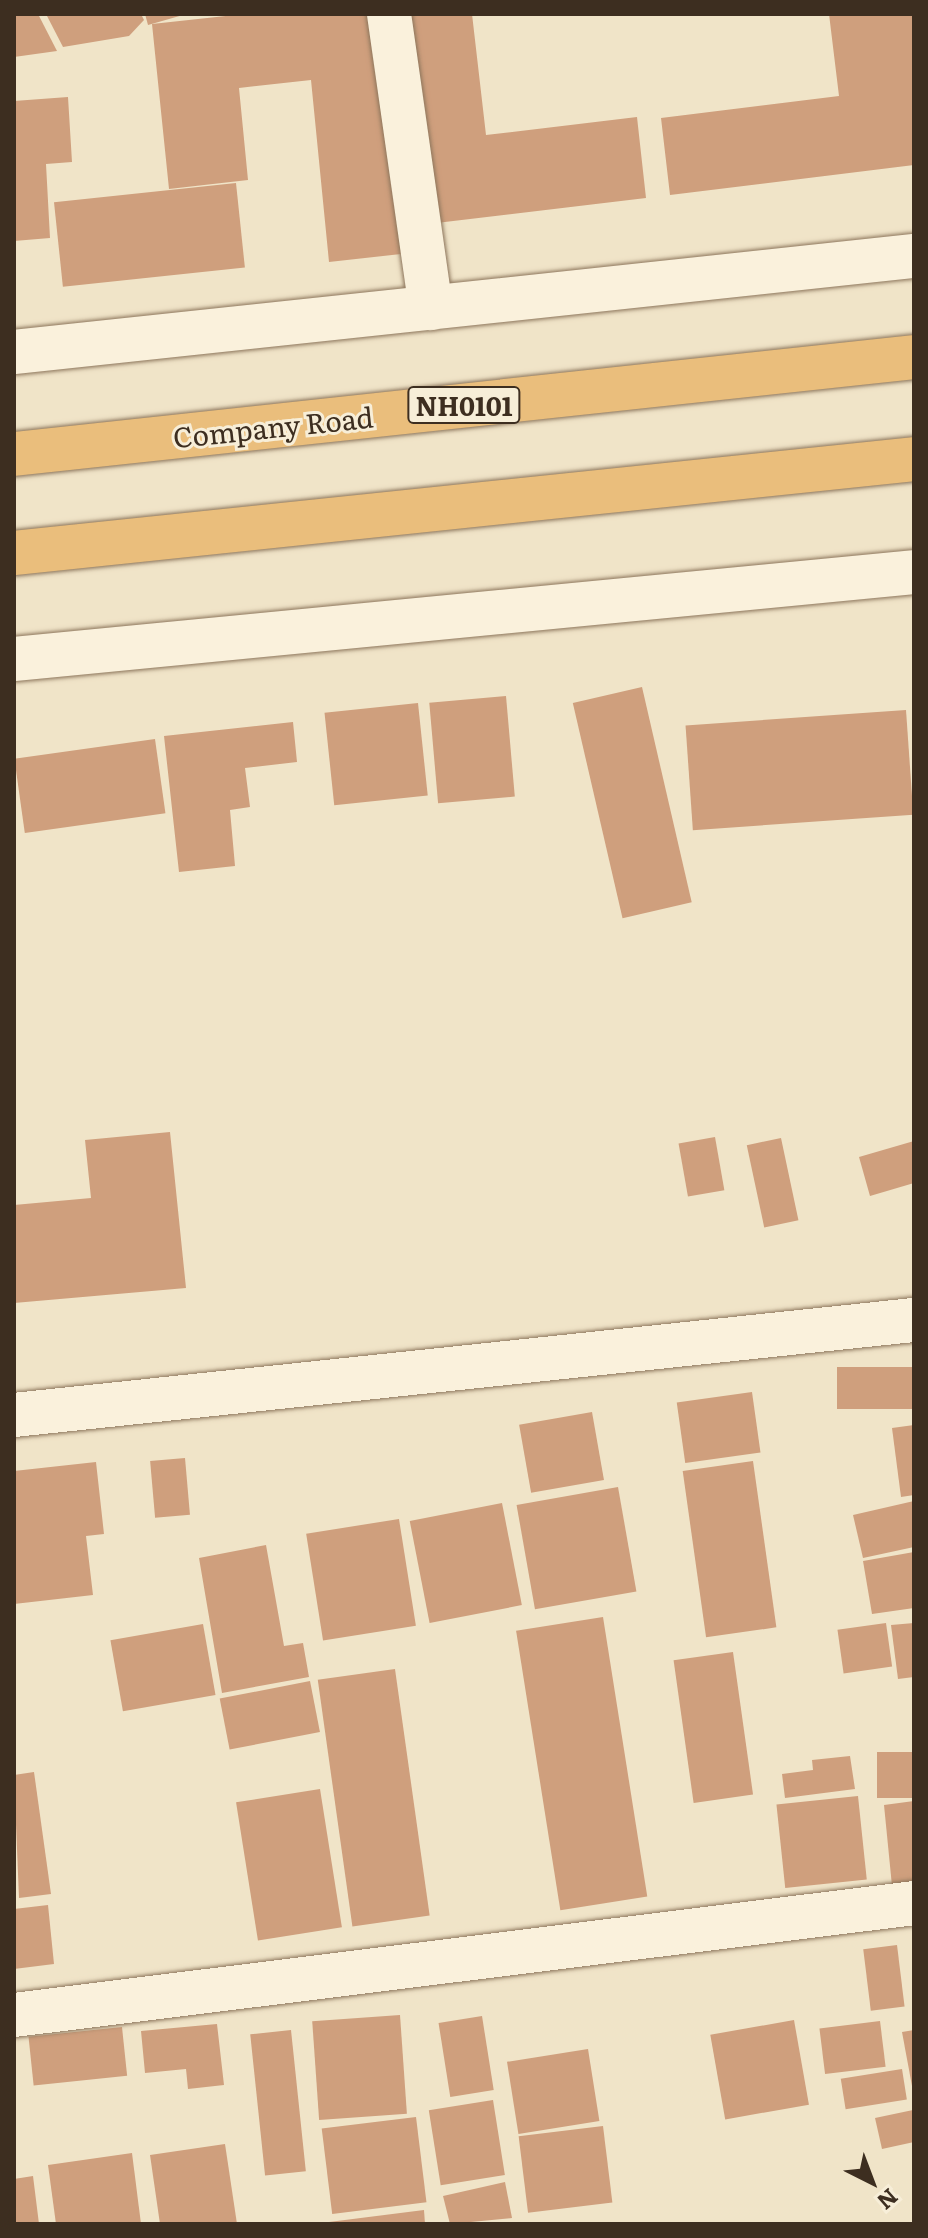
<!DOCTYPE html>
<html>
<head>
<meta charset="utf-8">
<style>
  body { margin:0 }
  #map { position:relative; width:928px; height:2238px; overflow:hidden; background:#f0e4c8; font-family:Literata,serif }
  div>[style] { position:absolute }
  .building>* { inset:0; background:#cf9f7d; transform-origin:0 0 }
  .roads { filter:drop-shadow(0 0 2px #8d765c) drop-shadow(0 0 2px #8d765c) }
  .minor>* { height:44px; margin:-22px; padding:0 22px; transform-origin:22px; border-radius:22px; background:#faf1dc }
  .tertiary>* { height:44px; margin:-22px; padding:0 22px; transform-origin:22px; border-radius:22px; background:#faf1dc }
  .trunk>* { height:44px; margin:-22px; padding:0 22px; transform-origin:22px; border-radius:22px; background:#eabe7c }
  span { translate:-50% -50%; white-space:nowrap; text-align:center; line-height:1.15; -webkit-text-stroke:6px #f7eed8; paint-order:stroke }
  .shield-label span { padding:2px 6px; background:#f7eed8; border:2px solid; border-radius:6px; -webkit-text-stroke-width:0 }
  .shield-label { font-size:26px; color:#3d2e20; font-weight:700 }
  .street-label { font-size:28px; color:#3d2e20 }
  .frame { position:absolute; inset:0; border:16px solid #3d2e20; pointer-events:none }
  .north { position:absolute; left:832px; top:2142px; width:80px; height:80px; -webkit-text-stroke:6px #f7eed8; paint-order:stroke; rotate:138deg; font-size:22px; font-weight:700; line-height:32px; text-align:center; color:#3d2e20 }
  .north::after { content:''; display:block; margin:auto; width:28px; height:36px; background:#3d2e20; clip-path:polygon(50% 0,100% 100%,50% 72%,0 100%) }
</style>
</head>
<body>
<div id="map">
  <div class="building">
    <div style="clip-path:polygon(14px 14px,38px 14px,57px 51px,14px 57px)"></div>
    <div style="clip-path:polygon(46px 14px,141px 14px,144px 20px,129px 36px,63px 47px)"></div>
    <div style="clip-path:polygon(145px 14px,182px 14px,183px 15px,148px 25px)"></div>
    <div style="clip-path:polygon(244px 14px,385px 14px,410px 253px,329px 262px,311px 80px,239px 88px,248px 180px,169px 189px,152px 24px)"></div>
    <div style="clip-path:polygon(403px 14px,472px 14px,486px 135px,637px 117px,646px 198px,428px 224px)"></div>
    <div style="clip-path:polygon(829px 14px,914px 14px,914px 165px,670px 195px,661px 118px,839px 96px)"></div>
    <div style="clip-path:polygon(68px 97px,72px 162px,46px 164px,50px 238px,14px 241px,14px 101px)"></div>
    <div style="left:236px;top:183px;width:85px;height:183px;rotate:84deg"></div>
    <div style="left:642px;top:687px;width:221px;height:71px;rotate:77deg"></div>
    <div style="left:506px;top:696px;width:101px;height:77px;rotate:85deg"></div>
    <div style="left:418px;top:703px;width:93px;height:94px;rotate:84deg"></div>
    <div style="left:906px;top:710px;width:105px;height:221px;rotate:86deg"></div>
    <div style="clip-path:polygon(293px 722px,297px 762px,245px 768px,250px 807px,230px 810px,235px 866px,179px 872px,164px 736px)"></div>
    <div style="left:155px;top:739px;width:75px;height:142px;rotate:82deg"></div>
    <div style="clip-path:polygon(170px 1132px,186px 1288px,14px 1303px,14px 1205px,91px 1198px,85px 1140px)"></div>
    <div style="left:715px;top:1137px;width:54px;height:37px;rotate:80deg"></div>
    <div style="left:781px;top:1138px;width:84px;height:35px;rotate:78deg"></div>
    <div style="clip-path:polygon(914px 1141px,914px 1183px,870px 1196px,859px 1157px)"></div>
    <div style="left:914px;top:1367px;width:42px;height:77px;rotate:90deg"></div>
    <div style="left:752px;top:1392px;width:61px;height:76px;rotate:82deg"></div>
    <div style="left:592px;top:1412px;width:69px;height:74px;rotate:80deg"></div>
    <div style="clip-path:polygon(914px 1425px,914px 1495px,901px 1497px,892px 1428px)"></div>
    <div style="left:185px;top:1458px;width:57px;height:35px;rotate:85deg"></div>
    <div style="left:753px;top:1461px;width:168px;height:71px;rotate:82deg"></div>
    <div style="clip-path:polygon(96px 1462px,104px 1534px,86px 1536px,93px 1595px,14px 1604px,14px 1471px)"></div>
    <div style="left:618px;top:1487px;width:106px;height:103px;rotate:80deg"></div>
    <div style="clip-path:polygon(914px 1501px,914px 1547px,863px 1558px,853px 1515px)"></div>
    <div style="left:502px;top:1503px;width:104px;height:94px;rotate:79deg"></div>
    <div style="left:399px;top:1519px;width:108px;height:94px;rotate:81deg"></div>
    <div style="clip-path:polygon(266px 1545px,284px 1646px,303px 1643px,309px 1677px,222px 1693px,199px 1558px)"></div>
    <div style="clip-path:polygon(914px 1552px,914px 1608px,872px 1614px,863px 1561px)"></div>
    <div style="left:603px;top:1617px;width:283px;height:88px;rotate:81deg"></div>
    <div style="left:886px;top:1623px;width:44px;height:49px;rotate:82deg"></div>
    <div style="clip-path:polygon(914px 1623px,914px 1677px,898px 1679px,891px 1625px)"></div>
    <div style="left:203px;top:1624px;width:72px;height:94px;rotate:80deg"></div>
    <div style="left:733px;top:1652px;width:144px;height:60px;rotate:82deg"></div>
    <div style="left:395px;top:1669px;width:249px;height:78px;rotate:82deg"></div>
    <div style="left:310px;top:1681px;width:52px;height:92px;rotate:79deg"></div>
    <div style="left:914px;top:1752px;width:46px;height:37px;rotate:90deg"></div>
    <div style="clip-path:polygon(850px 1756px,855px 1789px,785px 1798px,782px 1774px,813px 1770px,812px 1760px)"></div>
    <div style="clip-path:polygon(34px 1772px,51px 1894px,19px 1898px,14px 1775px)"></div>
    <div style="left:320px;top:1789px;width:140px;height:85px;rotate:81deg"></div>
    <div style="left:858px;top:1796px;width:84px;height:82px;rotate:84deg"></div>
    <div style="clip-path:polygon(914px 1801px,914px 1883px,892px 1886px,884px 1805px)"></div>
    <div style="clip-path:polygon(48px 1905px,54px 1964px,14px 1969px,14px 1909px)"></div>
    <div style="left:897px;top:1945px;width:62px;height:34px;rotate:83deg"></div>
    <div style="left:400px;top:2015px;width:99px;height:88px;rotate:86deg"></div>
    <div style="left:482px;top:2016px;width:75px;height:44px;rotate:81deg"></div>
    <div style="left:794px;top:2020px;width:86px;height:85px;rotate:80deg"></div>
    <div style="left:880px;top:2021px;width:46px;height:61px;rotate:83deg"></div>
    <div style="clip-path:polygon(217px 2024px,224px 2085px,188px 2089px,186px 2069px,145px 2073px,141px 2031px)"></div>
    <div style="left:122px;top:2027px;width:49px;height:94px;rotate:84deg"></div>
    <div style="left:291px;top:2030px;width:142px;height:41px;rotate:84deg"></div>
    <div style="clip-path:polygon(914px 2030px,914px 2086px,912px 2086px,902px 2032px)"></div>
    <div style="left:588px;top:2049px;width:73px;height:82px;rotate:81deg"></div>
    <div style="left:902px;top:2069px;width:31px;height:62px;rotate:81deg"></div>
    <div style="left:493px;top:2100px;width:76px;height:65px;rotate:81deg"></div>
    <div style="clip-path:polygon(913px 2110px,914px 2142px,882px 2149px,875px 2118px)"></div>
    <div style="left:416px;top:2117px;width:86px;height:95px;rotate:83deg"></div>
    <div style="left:603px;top:2126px;width:77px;height:85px;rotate:83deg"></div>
    <div style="clip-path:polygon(225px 2144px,237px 2224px,160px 2224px,150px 2155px)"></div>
    <div style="clip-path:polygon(132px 2153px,141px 2224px,56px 2224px,48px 2165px)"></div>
    <div style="clip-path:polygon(33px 2176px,39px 2224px,14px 2224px,14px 2179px)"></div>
    <div style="clip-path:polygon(505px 2182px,512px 2218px,450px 2224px,443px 2196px)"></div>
    <div style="clip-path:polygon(424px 2210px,425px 2224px,329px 2224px,329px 2222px)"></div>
  </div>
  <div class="roads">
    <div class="minor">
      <div style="left:389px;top:14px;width:297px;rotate:81.9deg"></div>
      <div style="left:14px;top:1415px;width:905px;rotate:-6.03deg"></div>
      <div style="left:14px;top:2015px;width:907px;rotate:-7.09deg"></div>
    </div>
    <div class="tertiary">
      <div style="left:14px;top:352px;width:905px;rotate:-6.09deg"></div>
      <div style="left:14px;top:659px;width:904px;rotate:-5.52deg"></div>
    </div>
    <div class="trunk">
      <div style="left:14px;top:454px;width:905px;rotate:-6.15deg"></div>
      <div style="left:14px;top:553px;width:905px;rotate:-5.96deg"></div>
    </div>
  </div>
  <div class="shield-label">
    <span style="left:464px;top:405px">NH0101</span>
  </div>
  <div class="street-label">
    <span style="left:273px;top:426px;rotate:-6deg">Company Road</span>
  </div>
  <div class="frame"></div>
  <div class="north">N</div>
</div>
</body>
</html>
